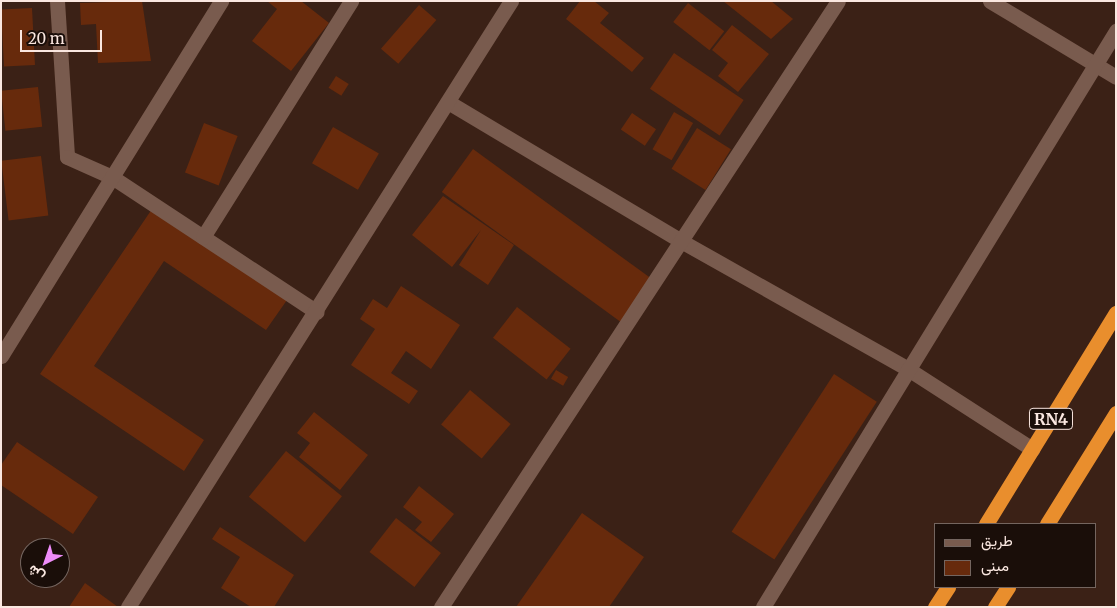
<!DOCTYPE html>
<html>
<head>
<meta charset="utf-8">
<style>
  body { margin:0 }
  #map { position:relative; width:1117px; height:608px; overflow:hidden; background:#3b2116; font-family:Merriweather,Vazirmatn,serif }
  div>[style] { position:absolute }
  .building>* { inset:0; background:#672a0c; transform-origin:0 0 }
  .lane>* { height:15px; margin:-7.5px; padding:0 7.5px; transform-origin:7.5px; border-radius:7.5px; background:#795b4e }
  .street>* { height:15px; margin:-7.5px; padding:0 7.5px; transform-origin:7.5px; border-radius:7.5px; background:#795b4e }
  .secondary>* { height:15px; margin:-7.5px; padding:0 7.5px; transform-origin:7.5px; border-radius:7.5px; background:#795b4e }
  .highway>* { height:15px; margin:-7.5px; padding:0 7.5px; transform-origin:7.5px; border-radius:7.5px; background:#e98e2d }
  span { translate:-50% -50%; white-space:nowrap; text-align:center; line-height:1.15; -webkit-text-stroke:4px #1a0e09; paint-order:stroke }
  .shield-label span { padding:1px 4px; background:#1a0e09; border:1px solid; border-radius:4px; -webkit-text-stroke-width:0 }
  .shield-label { font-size:16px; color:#fae7e0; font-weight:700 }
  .frame { position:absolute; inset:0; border:2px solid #fae7e0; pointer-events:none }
  .legend { position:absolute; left:934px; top:523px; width:162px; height:65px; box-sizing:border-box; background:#1a0e09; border:1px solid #74655f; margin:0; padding:6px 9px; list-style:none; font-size:15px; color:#fae7e0 }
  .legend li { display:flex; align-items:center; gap:10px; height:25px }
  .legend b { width:25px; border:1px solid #74655f }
  .north { position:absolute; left:20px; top:538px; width:50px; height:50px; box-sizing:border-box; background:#1a0e09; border:1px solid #74655f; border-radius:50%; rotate:221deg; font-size:14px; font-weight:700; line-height:20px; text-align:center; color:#fae7e0 }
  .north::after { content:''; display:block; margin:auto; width:18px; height:22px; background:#ee8cf9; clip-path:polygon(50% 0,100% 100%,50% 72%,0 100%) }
  .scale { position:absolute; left:20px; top:30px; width:82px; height:22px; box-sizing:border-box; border:2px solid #fae7e0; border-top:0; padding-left:6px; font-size:15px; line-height:18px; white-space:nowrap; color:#fae7e0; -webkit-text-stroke:4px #1a0e09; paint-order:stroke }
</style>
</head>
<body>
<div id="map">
  <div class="building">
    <div style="clip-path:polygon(142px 1px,151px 61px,98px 63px,96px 24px,81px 25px,80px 3px)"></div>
    <div style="clip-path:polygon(267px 1px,301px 1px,329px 23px,291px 71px,252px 41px,277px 9px)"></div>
    <div style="clip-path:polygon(580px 1px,594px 1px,609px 13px,600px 23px,644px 58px,632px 72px,566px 19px)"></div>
    <div style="clip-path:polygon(723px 1px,771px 1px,793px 19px,771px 39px)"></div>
    <div style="left:688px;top:3px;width:46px;height:24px;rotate:38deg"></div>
    <div style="left:419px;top:5px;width:23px;height:58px;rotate:41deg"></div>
    <div style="left:32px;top:8px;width:57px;height:31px;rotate:87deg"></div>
    <div style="clip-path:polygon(732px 25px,769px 54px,738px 92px,718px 76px,728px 63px,712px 50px)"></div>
    <div style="left:674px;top:53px;width:84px;height:43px;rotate:34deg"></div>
    <div style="left:336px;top:76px;width:15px;height:14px;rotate:32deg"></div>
    <div style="left:38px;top:87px;width:40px;height:37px;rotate:84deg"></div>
    <div style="left:674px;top:112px;width:22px;height:43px;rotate:30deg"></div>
    <div style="left:632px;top:113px;width:29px;height:20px;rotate:34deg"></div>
    <div style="left:204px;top:123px;width:36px;height:53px;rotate:21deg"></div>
    <div style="left:333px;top:127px;width:53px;height:42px;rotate:30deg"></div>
    <div style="left:697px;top:128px;width:40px;height:48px;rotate:32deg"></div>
    <div style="left:473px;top:149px;width:225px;height:53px;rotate:36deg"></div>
    <div style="left:41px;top:156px;width:60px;height:40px;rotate:83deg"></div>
    <div style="clip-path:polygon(443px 196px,514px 245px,488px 285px,459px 265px,481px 230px,452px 267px,412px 235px)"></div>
    <div style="clip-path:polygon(152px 209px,287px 300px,266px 330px,164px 261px,94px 366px,204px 440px,184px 471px,40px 374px)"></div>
    <div style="clip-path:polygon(401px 286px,460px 325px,431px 369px,406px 351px,391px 373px,418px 391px,409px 404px,351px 365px,375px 329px,360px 319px,373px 299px,387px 308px)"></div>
    <div style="left:517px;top:307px;width:68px;height:39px;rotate:38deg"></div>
    <div style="left:556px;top:370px;width:14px;height:10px;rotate:30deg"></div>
    <div style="left:834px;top:374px;width:51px;height:188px;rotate:33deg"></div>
    <div style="left:470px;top:390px;width:53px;height:45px;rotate:40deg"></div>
    <div style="clip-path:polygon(314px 412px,368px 455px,340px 490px,299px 457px,310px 443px,297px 433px)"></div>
    <div style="clip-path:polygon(17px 442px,98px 497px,73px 534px,1px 485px,1px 465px)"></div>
    <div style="left:286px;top:451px;width:72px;height:59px;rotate:39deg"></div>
    <div style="clip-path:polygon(419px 486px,454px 514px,431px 542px,415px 530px,422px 522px,403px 507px)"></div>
    <div style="clip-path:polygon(582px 513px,644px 557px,609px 607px,516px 607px)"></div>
    <div style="left:396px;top:518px;width:57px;height:43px;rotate:38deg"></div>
    <div style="clip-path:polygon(220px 527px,294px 575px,274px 607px,251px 607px,221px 588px,240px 557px,212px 539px)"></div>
    <div style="clip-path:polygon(85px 583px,118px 607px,69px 607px)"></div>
  </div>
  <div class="lane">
    <div style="left:990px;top:1px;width:147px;rotate:31.1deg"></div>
    <div style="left:681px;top:241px;width:261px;rotate:29.4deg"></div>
    <div style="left:908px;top:369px;width:148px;rotate:32.8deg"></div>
    <div style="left:763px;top:607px;width:676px;rotate:-58.5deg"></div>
  </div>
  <div class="street">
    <div style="left:57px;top:1px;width:156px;rotate:86.3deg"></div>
    <div style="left:67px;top:157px;width:49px;rotate:24deg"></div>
    <div style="left:112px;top:177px;width:245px;rotate:33.4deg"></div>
    <div style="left:448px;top:102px;width:271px;rotate:30.8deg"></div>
    <div style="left:203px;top:237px;width:279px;rotate:-57.9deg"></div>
    <div style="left:1px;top:356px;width:418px;rotate:-58.2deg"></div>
    <div style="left:128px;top:607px;width:717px;rotate:-57.71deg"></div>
  </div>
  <div class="secondary">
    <div style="left:441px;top:607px;width:724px;rotate:-56.77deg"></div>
  </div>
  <div class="highway">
    <div style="left:986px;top:524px;width:248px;rotate:-58.4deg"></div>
    <div style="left:1047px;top:524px;width:131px;rotate:-58.1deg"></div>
    <div style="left:935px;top:607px;width:24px;rotate:-57deg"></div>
    <div style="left:995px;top:607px;width:24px;rotate:-57deg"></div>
  </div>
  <div class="shield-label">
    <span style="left:1051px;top:419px">RN4</span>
  </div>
  <div class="frame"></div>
  <ul class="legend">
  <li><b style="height:6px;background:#795b4e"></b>طريق</li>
  <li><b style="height:14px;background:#672a0c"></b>مبنى</li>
  </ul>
  <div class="north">ش</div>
  <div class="scale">20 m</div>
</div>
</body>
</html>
